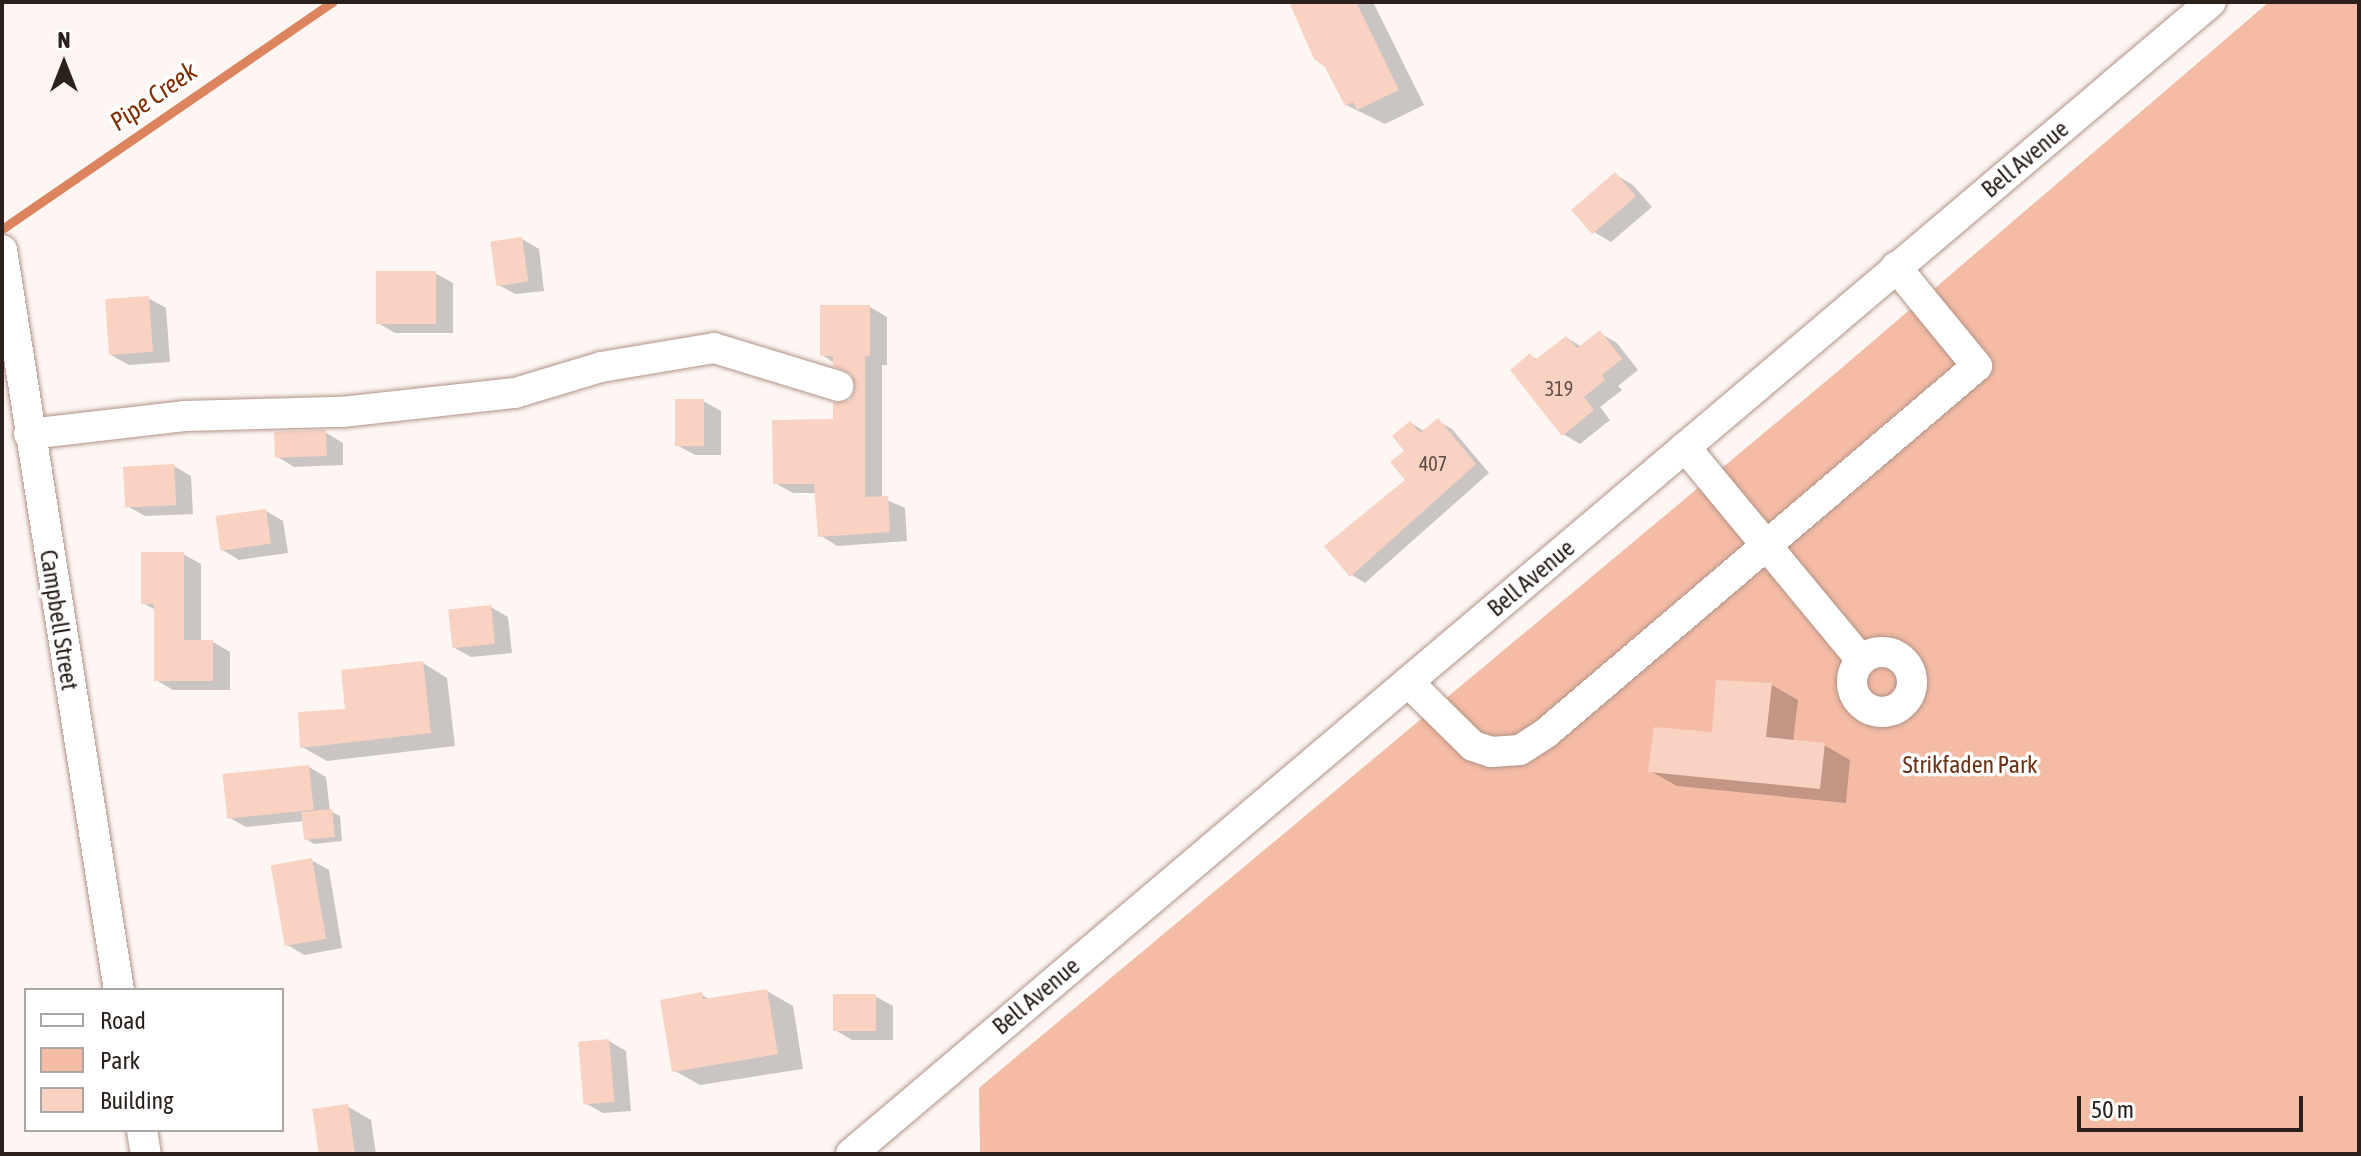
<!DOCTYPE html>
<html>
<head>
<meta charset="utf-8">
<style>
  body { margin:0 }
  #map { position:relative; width:2361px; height:1156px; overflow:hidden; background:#fdf6f3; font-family:"Asap Condensed",sans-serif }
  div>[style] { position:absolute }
  .green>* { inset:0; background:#f4bba5 }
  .shadow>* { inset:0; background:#0003 }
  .stream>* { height:9px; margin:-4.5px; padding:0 4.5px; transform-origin:4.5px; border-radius:4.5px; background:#dd835e }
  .building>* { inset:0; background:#f9d2c2; transform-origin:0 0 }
  .roads { filter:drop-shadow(0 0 2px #b09387) drop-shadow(0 0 2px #b09387) }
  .minor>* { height:30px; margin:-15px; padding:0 15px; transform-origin:15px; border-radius:15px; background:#fff }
  .minor>.ring { margin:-15px; padding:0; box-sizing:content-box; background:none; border:30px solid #fff; border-radius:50% }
  span { translate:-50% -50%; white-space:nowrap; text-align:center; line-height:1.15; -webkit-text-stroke:7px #fff; paint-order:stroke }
  .number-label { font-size:20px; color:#5f4c46 }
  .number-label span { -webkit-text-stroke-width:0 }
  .street-label { font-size:24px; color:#2c201c }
  .park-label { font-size:24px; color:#6c3218 }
  .water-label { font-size:26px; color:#802f03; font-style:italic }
  .frame { position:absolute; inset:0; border:4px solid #2c201c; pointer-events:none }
  .legend { position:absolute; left:24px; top:988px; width:260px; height:144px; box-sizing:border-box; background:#fff; border:2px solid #aba6a4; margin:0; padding:10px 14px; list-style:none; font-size:24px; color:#2c201c }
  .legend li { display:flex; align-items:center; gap:16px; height:40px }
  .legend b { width:40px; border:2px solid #aba6a4 }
  .north { position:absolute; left:24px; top:24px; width:80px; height:80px; -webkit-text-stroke:6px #fff; paint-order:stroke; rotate:0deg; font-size:22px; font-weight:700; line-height:32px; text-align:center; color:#2c201c }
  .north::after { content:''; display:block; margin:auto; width:28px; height:36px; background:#2c201c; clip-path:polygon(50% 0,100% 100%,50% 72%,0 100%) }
  .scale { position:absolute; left:2077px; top:1096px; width:226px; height:36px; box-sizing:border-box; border:4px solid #2c201c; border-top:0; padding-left:10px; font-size:24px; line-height:28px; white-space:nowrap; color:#2c201c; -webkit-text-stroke:6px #fff; paint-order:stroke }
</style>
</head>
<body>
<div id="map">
  <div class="green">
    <div style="clip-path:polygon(2269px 2px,2359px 2px,2359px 1154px,980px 1154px,979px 1088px,1837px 372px)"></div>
  </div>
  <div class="shadow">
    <div style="clip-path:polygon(1291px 2px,1373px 2px,1424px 105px,1385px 124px,1346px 105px)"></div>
    <div style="clip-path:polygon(1616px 175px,1633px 185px,1652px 207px,1611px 242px,1594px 232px)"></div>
    <div style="clip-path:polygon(522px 239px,539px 249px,544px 291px,515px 294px,497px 284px)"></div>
    <div style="clip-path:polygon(435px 273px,453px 283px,453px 333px,395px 333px,378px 323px)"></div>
    <div style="clip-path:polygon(148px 298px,166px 308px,170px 362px,129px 365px,111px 355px)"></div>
    <div style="clip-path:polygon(870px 307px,887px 317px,887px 365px,882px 365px,882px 498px,905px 508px,907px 541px,837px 546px,820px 535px,817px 493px,793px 493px,775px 483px,852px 400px,858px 383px,854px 376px,822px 355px)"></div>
    <div style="clip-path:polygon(1600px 333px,1617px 343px,1638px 370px,1618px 386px,1622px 390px,1600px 407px,1610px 420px,1580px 444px,1563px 434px,1531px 356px,1538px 360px,1567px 338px,1582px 347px)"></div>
    <div style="clip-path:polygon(703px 401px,721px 411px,721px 455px,695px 455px,677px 445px)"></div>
    <div style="clip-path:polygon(1438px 421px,1452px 429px,1489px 473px,1365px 583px,1352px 575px,1408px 480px,1411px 423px,1424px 431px)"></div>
    <div style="clip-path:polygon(325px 432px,343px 443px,343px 465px,294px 467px,276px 456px)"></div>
    <div style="clip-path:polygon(174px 466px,191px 476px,193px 514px,145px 516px,127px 506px)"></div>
    <div style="clip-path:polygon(266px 511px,283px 521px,288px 553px,239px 560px,221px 549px)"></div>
    <div style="clip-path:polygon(183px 554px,201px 564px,201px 642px,213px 642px,230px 652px,230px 690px,173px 690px,156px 680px,156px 610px,143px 603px)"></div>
    <div style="clip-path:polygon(491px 607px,508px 617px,512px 653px,471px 657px,453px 647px)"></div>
    <div style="clip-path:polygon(423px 663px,447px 678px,455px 746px,327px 761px,302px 747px,348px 711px)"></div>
    <div style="clip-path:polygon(1772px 685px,1798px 700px,1793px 742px,1824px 745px,1850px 760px,1846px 803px,1677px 786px,1650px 771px,1713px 734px)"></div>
    <div style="clip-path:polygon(309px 767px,326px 777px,330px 811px,340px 816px,342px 841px,314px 844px,306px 839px,304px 821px,246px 827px,228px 817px)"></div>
    <div style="clip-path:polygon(311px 860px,329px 870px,342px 948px,304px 955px,286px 944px)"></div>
    <div style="clip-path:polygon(767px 991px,793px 1006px,803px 1069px,700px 1085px,673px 1070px,702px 995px,711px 1000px)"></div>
    <div style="clip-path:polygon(875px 996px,893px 1006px,893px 1040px,852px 1040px,835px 1030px)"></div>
    <div style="clip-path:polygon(609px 1041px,626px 1051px,631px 1111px,603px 1113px,585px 1103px)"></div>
    <div style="clip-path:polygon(347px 1106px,371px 1120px,376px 1154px,320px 1154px)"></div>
  </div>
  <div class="stream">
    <div style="left:2px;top:229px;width:401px;rotate:-34.5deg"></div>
  </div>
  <div class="building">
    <div style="clip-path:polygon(1289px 2px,1356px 2px,1399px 90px,1357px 110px,1353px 102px,1345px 106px,1325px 67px,1314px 59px)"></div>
    <div style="left:1615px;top:172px;width:32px;height:58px;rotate:49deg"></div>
    <div style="left:522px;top:237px;width:45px;height:32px;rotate:82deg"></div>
    <div style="left:376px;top:271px;width:60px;height:53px"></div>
    <div style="left:149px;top:296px;width:56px;height:44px;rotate:86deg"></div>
    <div style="clip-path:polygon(820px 305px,870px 305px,870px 356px,865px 356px,865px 497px,888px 496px,890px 532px,818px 537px,814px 484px,773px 484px,772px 420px,833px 419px,833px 403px,850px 400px,855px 390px,852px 374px,833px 366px,833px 356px,820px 356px)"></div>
    <div style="clip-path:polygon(1600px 330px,1622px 359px,1602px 375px,1605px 380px,1584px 397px,1594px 410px,1562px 436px,1510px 370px,1530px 353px,1535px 360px,1566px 336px,1577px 348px)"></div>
    <div style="left:675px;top:399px;width:29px;height:47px"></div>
    <div style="clip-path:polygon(1438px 418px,1476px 464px,1350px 577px,1324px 546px,1405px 480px,1390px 462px,1404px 451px,1392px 436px,1410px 421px,1420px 433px)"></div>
    <div style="left:326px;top:430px;width:26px;height:52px;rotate:88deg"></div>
    <div style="left:174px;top:464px;width:41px;height:51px;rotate:87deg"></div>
    <div style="left:266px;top:509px;width:35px;height:51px;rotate:82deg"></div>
    <div style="clip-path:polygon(141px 552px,184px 552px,184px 640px,213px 640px,213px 681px,154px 681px,154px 604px,141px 604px)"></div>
    <div style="left:491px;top:605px;width:39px;height:43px;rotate:84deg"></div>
    <div style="clip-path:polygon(423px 661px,431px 733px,300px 748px,298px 712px,345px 709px,341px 670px)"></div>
    <div style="clip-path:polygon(1716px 680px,1772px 683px,1766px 737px,1825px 743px,1820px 789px,1648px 772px,1654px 727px,1712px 732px)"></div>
    <div style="left:309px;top:765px;width:45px;height:87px;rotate:84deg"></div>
    <div style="left:332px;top:809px;width:28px;height:31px;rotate:84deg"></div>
    <div style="left:312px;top:858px;width:82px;height:42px;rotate:80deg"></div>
    <div style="clip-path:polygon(767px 989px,778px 1054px,672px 1072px,660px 1000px,702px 992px,703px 999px)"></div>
    <div style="left:833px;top:994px;width:43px;height:37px"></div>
    <div style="left:609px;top:1039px;width:63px;height:31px;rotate:85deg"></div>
    <div style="left:348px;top:1104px;width:50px;height:36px;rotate:82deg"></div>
  </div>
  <div class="roads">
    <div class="minor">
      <div style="left:2px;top:250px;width:749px;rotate:81.02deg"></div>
      <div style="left:29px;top:434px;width:156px;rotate:-6.6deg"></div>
      <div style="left:184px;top:416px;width:158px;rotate:-1.5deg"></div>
      <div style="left:342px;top:412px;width:174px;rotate:-6.3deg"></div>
      <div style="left:515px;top:393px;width:90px;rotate:-16.8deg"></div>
      <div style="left:601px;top:367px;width:115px;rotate:-9.5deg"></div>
      <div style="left:714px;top:348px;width:130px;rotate:17deg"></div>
      <div style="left:1685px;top:447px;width:276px;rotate:50.4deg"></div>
      <div class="ring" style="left:1852px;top:652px;width:30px;height:30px"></div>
      <div style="left:1408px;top:682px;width:91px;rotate:44.6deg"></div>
      <div style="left:1473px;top:746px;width:19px;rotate:18deg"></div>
      <div style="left:1491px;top:752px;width:29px;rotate:-4deg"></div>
      <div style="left:1520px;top:750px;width:31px;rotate:-33deg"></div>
      <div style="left:1546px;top:733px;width:566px;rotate:-40.41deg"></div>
      <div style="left:1977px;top:366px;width:128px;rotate:-129.3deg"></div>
      <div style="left:142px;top:1130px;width:24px;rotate:81deg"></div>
      <div style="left:851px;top:1154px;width:1782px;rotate:-40.27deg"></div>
    </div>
  </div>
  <div class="number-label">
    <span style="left:1559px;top:388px">319</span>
    <span style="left:1433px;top:463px">407</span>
  </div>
  <div class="street-label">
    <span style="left:2025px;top:159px;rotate:-40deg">Bell Avenue</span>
    <span style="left:1531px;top:578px;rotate:-40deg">Bell Avenue</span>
    <span style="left:59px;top:620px;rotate:81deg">Campbell Street</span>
    <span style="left:1036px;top:996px;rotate:-40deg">Bell Avenue</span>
  </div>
  <div class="park-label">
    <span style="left:1970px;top:765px">Strikfaden Park</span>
  </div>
  <div class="water-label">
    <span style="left:154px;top:97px;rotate:-35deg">Pipe Creek</span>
  </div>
  <div class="frame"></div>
  <ul class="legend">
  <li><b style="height:10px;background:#fff"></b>Road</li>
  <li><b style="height:22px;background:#f4bba5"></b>Park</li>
  <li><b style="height:22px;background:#f9d2c2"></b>Building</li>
  </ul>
  <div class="north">N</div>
  <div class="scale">50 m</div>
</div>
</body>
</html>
